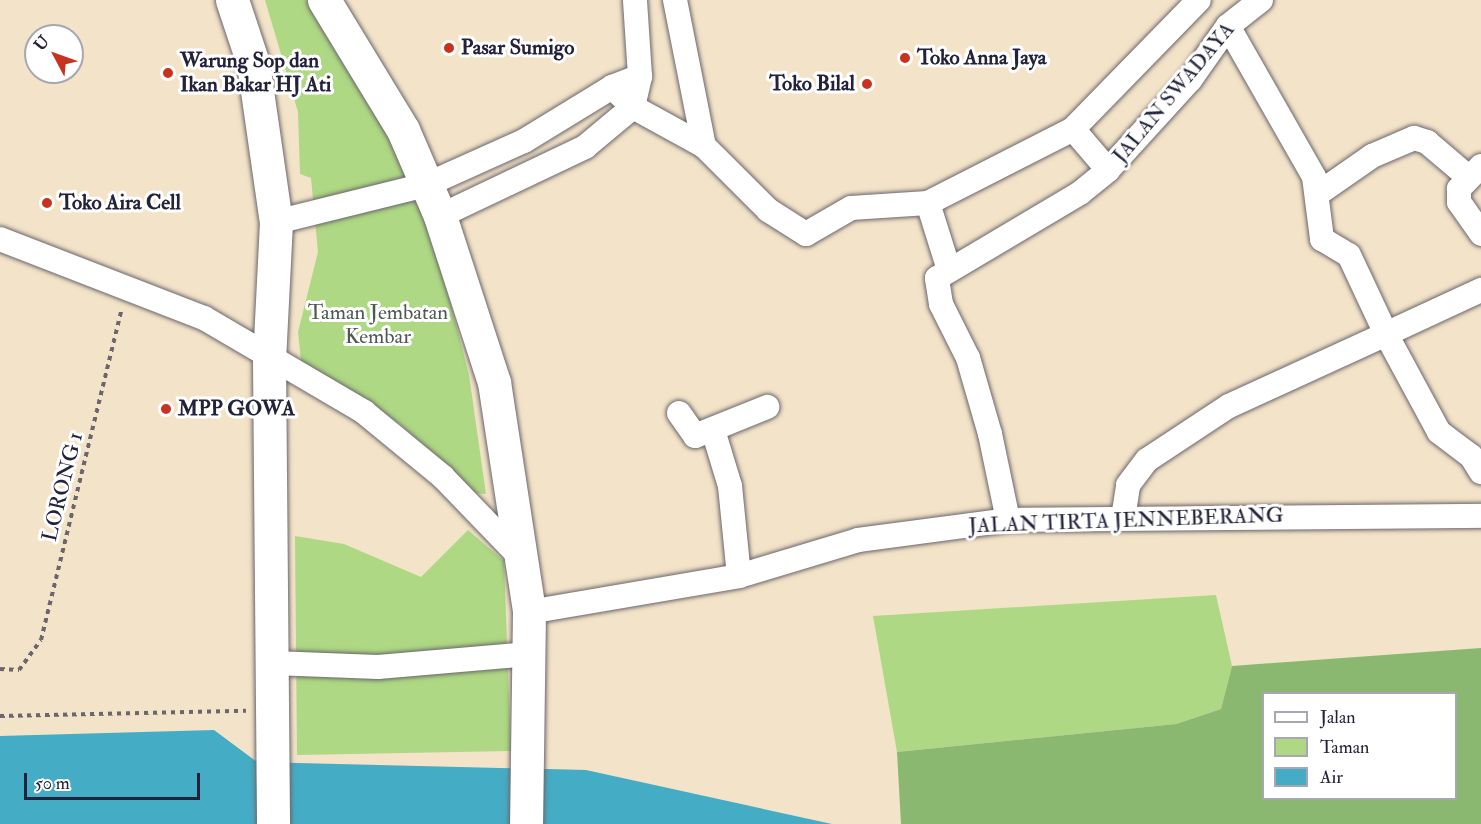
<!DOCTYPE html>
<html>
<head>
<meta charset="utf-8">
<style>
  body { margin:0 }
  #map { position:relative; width:1481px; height:824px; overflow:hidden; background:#f3e3c8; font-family:"IM FELL Double Pica",serif }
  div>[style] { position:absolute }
  .green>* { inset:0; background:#aed883 }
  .forest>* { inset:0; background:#8ab871 }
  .water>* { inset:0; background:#45acc5 }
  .path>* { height:4px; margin-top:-2px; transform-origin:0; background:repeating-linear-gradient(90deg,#6b666c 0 4.5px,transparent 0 9px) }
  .roads { filter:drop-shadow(0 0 2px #6b666c) drop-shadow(0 0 2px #6b666c) }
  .minor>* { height:24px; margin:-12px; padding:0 12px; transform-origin:12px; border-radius:12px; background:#fff }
  .highway>* { height:33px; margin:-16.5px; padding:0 16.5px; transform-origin:16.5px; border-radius:16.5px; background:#fff }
  .dots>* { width:16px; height:16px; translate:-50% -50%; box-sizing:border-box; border:3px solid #fff; border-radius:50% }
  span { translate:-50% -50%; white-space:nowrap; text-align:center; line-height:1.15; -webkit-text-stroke:6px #fff; paint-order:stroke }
  .poi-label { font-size:21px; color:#22223b; font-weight:700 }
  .left { translate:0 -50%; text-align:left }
  .right { translate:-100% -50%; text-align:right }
  .street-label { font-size:21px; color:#22223b }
  .park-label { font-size:21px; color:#4c5951 }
  .legend { position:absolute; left:1262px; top:692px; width:195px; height:108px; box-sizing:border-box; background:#fff; border:2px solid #a7a7b1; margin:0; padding:8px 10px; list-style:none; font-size:18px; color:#22223b }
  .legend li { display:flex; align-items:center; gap:12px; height:30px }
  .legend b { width:30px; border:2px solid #a7a7b1 }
  .north { position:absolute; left:24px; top:24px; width:60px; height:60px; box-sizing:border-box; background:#fff; border:2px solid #a7a7b1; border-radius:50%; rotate:311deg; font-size:16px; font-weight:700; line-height:24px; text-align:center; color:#22223b }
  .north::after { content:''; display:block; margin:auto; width:21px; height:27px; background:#c8321e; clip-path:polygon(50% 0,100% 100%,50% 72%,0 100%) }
  .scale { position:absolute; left:24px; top:773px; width:176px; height:27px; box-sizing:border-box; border:3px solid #22223b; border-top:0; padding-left:8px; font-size:18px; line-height:21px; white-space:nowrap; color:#22223b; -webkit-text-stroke:4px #fff; paint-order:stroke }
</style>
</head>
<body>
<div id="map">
  <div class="green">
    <div style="clip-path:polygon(265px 0,306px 0,359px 77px,427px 210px,469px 375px,486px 494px,474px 493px,399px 423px,351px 396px,303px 379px,298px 332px,318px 252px,311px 178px,300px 174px,298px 112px)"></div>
    <div style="clip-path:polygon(468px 530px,504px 561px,511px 751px,297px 755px,295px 536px,344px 544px,421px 577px)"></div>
    <div style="clip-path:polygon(1216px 595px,1232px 666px,1221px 709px,1176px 724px,897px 752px,873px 616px)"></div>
  </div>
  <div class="forest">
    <div style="clip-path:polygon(evenodd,1481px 648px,1481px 824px,901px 824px,897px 752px,1176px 724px,1221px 709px,1232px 666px,1481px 648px,1264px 694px,1456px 694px,1456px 798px,1264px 798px,1264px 694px)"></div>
  </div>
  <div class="water">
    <div style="clip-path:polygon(214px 730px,257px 762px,586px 770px,832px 824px,0 824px,0 736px)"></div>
  </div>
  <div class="path">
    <div style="left:0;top:669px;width:19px;rotate:3deg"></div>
    <div style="left:19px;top:670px;width:37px;rotate:-54deg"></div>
    <div style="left:41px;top:640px;width:339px;rotate:-76.3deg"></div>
    <div style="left:0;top:716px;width:246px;rotate:-1.2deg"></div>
  </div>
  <div class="roads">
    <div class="minor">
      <div style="left:675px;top:0;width:149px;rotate:78.8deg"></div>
      <div style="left:1228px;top:26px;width:174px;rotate:60.3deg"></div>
      <div style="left:1314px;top:177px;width:63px;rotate:82.6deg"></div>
      <div style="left:1322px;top:239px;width:31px;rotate:31deg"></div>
      <div style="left:1349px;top:255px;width:87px;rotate:64.9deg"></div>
      <div style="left:1386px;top:334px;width:105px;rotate:-24.9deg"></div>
      <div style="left:612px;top:87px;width:29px;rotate:44deg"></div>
      <div style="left:633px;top:107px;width:81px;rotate:28.8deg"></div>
      <div style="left:704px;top:146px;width:91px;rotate:45deg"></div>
      <div style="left:768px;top:210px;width:45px;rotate:32.3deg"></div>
      <div style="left:806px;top:234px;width:52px;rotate:-30deg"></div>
      <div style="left:851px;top:208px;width:77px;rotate:-3.7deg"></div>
      <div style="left:928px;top:203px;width:163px;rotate:-27deg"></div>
      <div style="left:1073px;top:129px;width:180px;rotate:-45.7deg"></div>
      <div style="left:1073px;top:129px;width:54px;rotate:49.5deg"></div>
      <div style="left:1481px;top:166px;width:32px;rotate:134deg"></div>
      <div style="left:1459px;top:189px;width:13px;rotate:90deg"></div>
      <div style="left:1459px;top:202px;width:39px;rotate:55deg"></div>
      <div style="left:1319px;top:193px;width:65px;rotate:-34.9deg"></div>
      <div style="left:1372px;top:156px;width:46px;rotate:-23.2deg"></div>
      <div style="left:1414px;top:138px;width:14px;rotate:17deg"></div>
      <div style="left:1427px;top:142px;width:52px;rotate:40.4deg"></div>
      <div style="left:928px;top:203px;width:67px;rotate:72.6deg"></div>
      <div style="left:440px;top:216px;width:161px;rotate:-25.4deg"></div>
      <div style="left:585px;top:147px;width:62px;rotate:-39.8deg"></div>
      <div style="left:633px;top:107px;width:32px;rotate:-77deg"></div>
      <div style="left:640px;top:76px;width:76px;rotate:-93.8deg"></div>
      <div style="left:276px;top:222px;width:154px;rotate:-13.9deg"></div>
      <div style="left:426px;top:185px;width:107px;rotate:-24.2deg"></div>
      <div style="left:524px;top:141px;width:103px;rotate:-31.5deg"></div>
      <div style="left:612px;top:87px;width:30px;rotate:-21deg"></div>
      <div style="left:0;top:239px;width:219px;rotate:21.2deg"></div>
      <div style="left:204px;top:318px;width:186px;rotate:30.4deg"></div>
      <div style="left:364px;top:412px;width:102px;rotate:39.4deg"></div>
      <div style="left:443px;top:477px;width:114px;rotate:46.1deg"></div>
      <div style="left:679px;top:413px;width:28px;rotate:55deg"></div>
      <div style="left:695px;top:436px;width:78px;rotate:-21.9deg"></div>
      <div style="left:713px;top:430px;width:59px;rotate:73.1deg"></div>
      <div style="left:730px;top:486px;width:90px;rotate:84.3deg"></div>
      <div style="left:1123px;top:518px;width:33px;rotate:-81deg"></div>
      <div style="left:1128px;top:485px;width:31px;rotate:-53deg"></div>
      <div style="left:1147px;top:460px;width:98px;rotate:-33.4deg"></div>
      <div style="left:1229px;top:406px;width:173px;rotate:-24.6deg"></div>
      <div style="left:1386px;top:334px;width:111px;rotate:61.6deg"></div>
      <div style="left:1439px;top:432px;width:40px;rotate:37deg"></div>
      <div style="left:1471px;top:456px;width:19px;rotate:58deg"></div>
      <div style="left:1008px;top:520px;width:88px;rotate:-101.8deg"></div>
      <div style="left:990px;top:434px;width:79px;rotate:-106.1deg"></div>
      <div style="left:968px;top:358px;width:60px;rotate:-116.6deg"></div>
      <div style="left:941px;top:304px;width:26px;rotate:-99deg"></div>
      <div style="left:937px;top:278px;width:166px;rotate:-30.7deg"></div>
      <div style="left:1080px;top:193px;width:36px;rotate:-39deg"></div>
      <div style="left:1108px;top:170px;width:122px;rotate:-47.7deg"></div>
      <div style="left:1190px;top:80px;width:66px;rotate:-54.9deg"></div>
      <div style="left:1228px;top:26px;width:42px;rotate:-38.2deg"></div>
      <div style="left:529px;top:612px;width:213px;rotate:-9.7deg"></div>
      <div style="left:739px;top:576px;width:124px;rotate:-16.8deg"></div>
      <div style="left:858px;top:540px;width:151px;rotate:-7.6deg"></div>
      <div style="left:1008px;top:520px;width:473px;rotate:-0.5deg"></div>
      <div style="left:273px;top:663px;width:105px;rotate:2.2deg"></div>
      <div style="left:378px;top:667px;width:152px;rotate:-4.9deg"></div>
    </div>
    <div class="highway">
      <div style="left:232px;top:0;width:66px;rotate:71.6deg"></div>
      <div style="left:253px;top:63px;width:161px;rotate:81.8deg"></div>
      <div style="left:276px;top:222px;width:138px;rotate:92.9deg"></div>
      <div style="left:269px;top:360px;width:464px;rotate:89.5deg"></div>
      <div style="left:324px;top:0;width:152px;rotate:58.7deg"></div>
      <div style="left:403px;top:130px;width:94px;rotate:66.7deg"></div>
      <div style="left:440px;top:216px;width:175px;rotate:72deg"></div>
      <div style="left:494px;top:382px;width:233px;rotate:81.3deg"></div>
      <div style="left:529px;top:612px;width:212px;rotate:90.8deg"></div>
    </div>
  </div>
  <div class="dots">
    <div style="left:449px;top:48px;background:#c8321e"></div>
    <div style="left:905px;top:58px;background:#c8321e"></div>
    <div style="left:168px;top:73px;background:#c8321e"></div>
    <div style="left:867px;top:84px;background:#c8321e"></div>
    <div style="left:47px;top:203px;background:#c8321e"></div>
    <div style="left:166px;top:409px;background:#c8321e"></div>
  </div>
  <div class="poi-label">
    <span class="left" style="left:461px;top:48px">Pasar Sumigo</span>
    <span class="left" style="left:917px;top:58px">Toko Anna Jaya</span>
    <span class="left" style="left:180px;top:73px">Warung Sop dan<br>Ikan Bakar HJ Ati</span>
    <span class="right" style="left:855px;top:84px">Toko Bilal</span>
    <span class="left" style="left:59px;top:203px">Toko Aira Cell</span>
    <span class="left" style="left:178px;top:409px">MPP GOWA</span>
  </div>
  <div class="street-label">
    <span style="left:1174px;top:93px;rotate:-50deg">JALAN SWADAYA</span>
    <span style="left:63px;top:487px;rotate:-76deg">LORONG 1</span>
    <span style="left:1126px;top:521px;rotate:-2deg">JALAN TIRTA JENNEBERANG</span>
  </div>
  <div class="park-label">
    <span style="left:378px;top:325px">Taman Jembatan<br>Kembar</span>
  </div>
  <ul class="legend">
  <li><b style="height:8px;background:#fff"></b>Jalan</li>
  <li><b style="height:16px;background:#aed883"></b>Taman</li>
  <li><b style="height:16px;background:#45acc5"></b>Air</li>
  </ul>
  <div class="north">U</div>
  <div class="scale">50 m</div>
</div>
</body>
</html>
